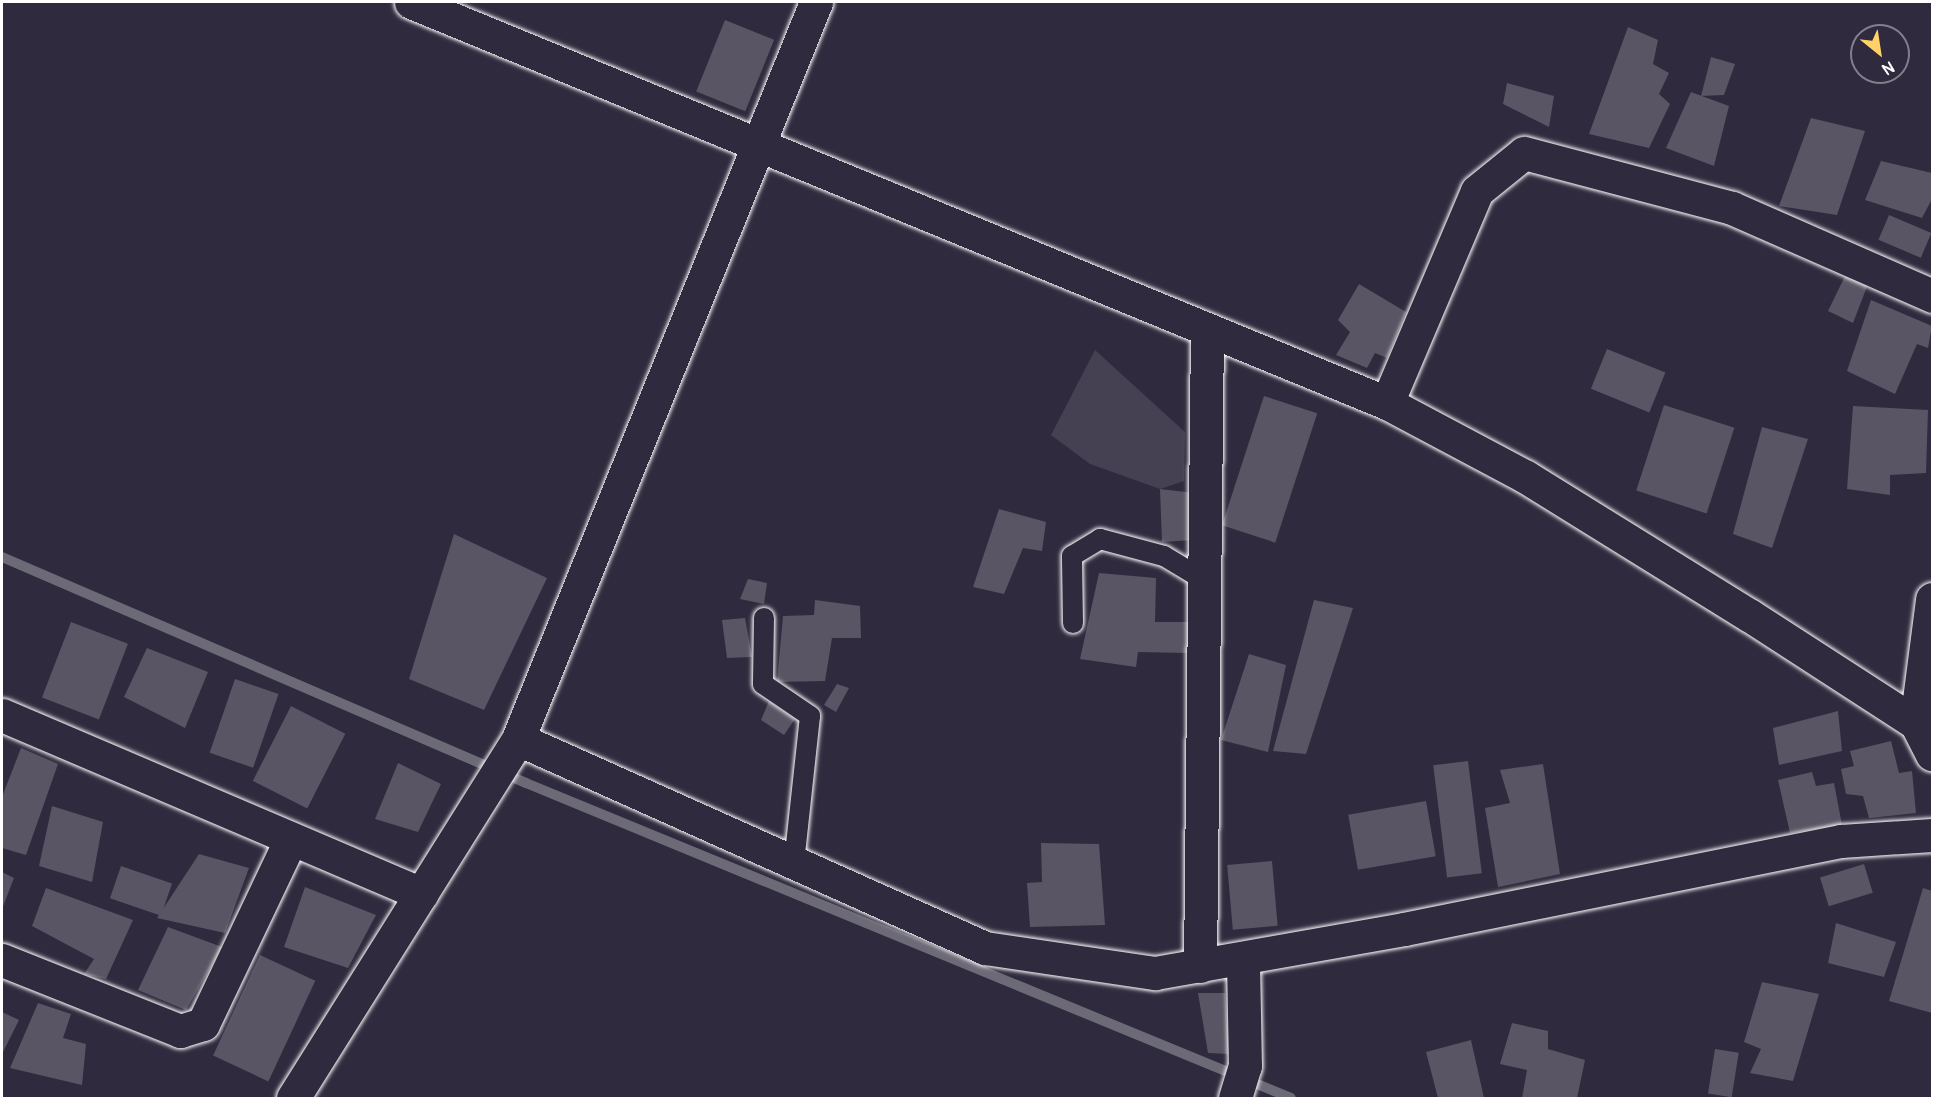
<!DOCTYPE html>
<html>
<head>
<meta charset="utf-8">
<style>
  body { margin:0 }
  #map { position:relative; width:1934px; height:1100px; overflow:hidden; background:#2f2a3d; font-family:Pangolin,sans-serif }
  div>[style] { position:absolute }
  .green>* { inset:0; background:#464152 }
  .stream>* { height:10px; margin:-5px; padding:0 5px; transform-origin:5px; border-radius:5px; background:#6d6a77 }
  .building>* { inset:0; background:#595564; transform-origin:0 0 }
  .roads { filter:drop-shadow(0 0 2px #fff) drop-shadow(0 0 2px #fff) }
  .service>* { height:20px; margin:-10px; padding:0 10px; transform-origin:10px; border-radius:10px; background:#2f2a3d }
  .minor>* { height:33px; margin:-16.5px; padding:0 16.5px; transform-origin:16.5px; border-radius:16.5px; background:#2f2a3d }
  span { translate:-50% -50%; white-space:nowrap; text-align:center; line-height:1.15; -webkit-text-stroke:5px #2f2a3d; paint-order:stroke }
  .frame { position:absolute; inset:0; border:3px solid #fff; pointer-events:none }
  .north { position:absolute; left:1850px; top:24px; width:60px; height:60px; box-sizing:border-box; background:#2f2a3d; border:2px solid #827f8b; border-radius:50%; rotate:150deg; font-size:16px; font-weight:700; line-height:24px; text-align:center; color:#fff }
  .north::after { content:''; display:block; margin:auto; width:21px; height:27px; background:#ffd166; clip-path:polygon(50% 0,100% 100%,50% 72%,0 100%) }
</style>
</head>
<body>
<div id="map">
  <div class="green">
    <div style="clip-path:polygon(1095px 350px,1185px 432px,1184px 481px,1160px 489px,1090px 464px,1051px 435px)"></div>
  </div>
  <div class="stream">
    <div style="left:2px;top:557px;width:571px;rotate:23.33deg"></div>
    <div style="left:526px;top:783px;width:827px;rotate:22.38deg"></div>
  </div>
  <div class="building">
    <div style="left:725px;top:20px;width:53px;height:77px;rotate:22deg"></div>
    <div style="clip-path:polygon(1628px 27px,1658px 40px,1653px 64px,1669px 73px,1659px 94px,1670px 104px,1649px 148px,1589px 134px)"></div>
    <div style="clip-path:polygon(1711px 57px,1735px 64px,1724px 95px,1701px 96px)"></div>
    <div style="clip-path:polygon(1507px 83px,1554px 96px,1549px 127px,1503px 104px)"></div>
    <div style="clip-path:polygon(1691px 92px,1729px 106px,1714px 166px,1666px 148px)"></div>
    <div style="clip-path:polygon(1811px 118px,1865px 131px,1837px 215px,1779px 206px)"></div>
    <div style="clip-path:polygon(1881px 161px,1932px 173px,1932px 199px,1922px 218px,1865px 200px)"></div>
    <div style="left:1889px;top:215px;width:46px;height:27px;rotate:23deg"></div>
    <div style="clip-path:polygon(1847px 272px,1868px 284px,1853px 323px,1828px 311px)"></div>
    <div style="clip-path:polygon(1359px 284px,1406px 312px,1387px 358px,1375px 353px,1367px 368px,1336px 355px,1350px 332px,1338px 320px)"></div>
    <div style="clip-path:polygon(1871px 300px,1932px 326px,1928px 348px,1917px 344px,1895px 394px,1847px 371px)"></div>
    <div style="left:1607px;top:349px;width:63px;height:43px;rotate:22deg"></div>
    <div style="left:1264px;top:396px;width:56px;height:136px;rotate:18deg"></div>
    <div style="left:1664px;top:405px;width:74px;height:90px;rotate:18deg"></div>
    <div style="clip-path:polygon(1853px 406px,1928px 410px,1926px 473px,1890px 475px,1890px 495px,1847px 489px)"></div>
    <div style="clip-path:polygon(1762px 427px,1808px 439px,1772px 548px,1733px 534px)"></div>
    <div style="clip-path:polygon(1160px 489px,1194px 493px,1193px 540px,1162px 542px)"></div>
    <div style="clip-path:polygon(999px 509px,1046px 522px,1042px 551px,1023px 548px,1004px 594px,973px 587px)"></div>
    <div style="clip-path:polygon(454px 534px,547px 578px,484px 710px,409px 679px)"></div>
    <div style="clip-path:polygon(1099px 573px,1156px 578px,1155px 622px,1189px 622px,1188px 653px,1138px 652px,1136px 667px,1080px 659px)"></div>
    <div style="clip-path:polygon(748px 579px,767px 583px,764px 604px,740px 599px)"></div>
    <div style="clip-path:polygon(815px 600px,860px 606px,861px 638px,832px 638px,825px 681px,777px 682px,783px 616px,814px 615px)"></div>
    <div style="clip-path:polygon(1314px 600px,1353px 608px,1306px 754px,1273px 751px)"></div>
    <div style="clip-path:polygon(745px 618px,752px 657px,727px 658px,722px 620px)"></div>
    <div style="left:71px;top:622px;width:61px;height:81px;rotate:21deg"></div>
    <div style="clip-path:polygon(147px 648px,208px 672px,185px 728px,124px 697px)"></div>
    <div style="clip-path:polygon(1249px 654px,1286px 665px,1268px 752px,1221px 740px)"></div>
    <div style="left:235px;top:679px;width:46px;height:78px;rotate:19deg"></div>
    <div style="clip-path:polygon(837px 684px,849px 688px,836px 712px,824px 705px)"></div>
    <div style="clip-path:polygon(769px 701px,795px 719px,784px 735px,761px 720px)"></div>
    <div style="left:291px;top:706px;width:61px;height:84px;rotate:27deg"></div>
    <div style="clip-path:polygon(1838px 711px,1842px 751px,1779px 765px,1773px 728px)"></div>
    <div style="clip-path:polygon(1891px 741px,1899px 773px,1912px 771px,1916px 813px,1869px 818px,1863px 796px,1846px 794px,1841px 769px,1854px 766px,1850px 751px)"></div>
    <div style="clip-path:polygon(21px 748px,58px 764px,26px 855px,2px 848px,2px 797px)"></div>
    <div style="left:1468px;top:761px;width:113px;height:35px;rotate:83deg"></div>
    <div style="clip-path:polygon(398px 763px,441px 784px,418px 832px,375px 819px)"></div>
    <div style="clip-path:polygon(1543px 764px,1560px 874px,1498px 887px,1485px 808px,1510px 803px,1500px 770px)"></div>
    <div style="clip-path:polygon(1812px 772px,1816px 786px,1834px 783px,1842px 825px,1790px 833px,1778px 780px)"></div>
    <div style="left:1426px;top:801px;width:56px;height:79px;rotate:80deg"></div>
    <div style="clip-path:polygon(52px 806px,103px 822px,92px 882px,39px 866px)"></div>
    <div style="clip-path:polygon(1041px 843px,1099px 844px,1105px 925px,1030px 927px,1027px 883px,1042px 882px)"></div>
    <div style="clip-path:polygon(199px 854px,249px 868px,225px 933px,157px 918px)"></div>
    <div style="left:1272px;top:861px;width:65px;height:45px;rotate:85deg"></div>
    <div style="left:1864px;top:864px;width:30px;height:46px;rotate:73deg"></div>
    <div style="left:121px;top:866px;width:54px;height:34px;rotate:19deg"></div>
    <div style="clip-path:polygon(2px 872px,14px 878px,2px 909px)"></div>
    <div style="clip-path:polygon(305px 887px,376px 915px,348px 968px,284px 947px)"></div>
    <div style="clip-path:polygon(46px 888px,133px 920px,106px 979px,84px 974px,94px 959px,32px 926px)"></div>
    <div style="clip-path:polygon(1923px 888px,1932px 891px,1932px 1013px,1889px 1001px)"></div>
    <div style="clip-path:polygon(1836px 923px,1896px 942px,1884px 977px,1828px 963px)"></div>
    <div style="clip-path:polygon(168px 927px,222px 947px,186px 1010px,138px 990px)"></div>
    <div style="left:260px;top:955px;width:61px;height:111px;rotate:25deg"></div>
    <div style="clip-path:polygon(1762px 982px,1819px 994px,1793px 1081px,1750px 1073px,1761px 1049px,1744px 1042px)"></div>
    <div style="clip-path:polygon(1198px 993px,1225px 993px,1229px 1054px,1208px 1053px)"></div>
    <div style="clip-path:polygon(38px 1003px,71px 1014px,63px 1038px,86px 1044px,82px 1085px,10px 1068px)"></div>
    <div style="clip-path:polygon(2px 1012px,19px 1020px,2px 1054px)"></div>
    <div style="clip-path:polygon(1512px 1023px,1548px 1031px,1548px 1049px,1585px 1060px,1577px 1098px,1522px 1098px,1527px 1070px,1500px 1064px)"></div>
    <div style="clip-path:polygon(1471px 1040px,1484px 1098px,1438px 1098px,1426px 1052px)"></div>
    <div style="left:1715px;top:1049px;width:24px;height:45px;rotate:9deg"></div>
  </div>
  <div class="roads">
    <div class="service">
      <div style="left:764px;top:618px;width:66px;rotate:90.9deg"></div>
      <div style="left:763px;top:684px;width:57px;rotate:34.2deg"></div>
      <div style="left:810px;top:716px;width:148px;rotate:96.2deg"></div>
      <div style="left:1073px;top:623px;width:67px;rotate:-90.9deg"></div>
      <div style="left:1072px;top:556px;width:33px;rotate:-31deg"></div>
      <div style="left:1100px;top:539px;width:66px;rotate:14.9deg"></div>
      <div style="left:1164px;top:556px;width:47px;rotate:31deg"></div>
    </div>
    <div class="minor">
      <div style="left:411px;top:2px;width:1055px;rotate:22.34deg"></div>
      <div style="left:1387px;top:403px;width:157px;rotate:28deg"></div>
      <div style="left:1526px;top:477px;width:262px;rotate:31.8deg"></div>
      <div style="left:1749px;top:615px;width:199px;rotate:32.9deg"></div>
      <div style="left:1916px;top:723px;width:35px;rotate:63deg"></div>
      <div style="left:1387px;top:403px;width:230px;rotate:-67deg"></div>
      <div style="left:1477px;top:191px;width:60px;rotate:-39deg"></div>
      <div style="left:1524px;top:153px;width:215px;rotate:14.8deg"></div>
      <div style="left:1732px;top:208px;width:219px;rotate:23.7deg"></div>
      <div style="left:2px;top:715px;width:456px;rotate:23.1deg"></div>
      <div style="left:1916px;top:723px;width:125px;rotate:-82.6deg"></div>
      <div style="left:518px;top:739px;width:512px;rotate:24.11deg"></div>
      <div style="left:985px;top:948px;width:172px;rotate:8.4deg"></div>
      <div style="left:1155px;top:973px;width:253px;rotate:-10deg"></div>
      <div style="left:1404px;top:929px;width:446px;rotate:-11.4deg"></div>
      <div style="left:1841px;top:841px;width:91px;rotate:-3.8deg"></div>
      <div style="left:2px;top:960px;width:192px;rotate:21.7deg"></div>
      <div style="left:180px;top:1031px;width:24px;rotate:-17deg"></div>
      <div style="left:203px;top:1024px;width:205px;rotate:-64.6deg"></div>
      <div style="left:1200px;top:966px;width:633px;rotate:-89.37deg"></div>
      <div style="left:293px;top:1098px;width:424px;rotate:-57.9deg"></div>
      <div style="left:518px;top:739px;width:795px;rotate:-67.98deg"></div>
      <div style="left:1235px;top:1098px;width:34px;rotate:-73deg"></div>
      <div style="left:1245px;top:1066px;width:107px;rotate:-91.1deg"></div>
    </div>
  </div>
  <div class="frame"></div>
  <div class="north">N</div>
</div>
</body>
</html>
